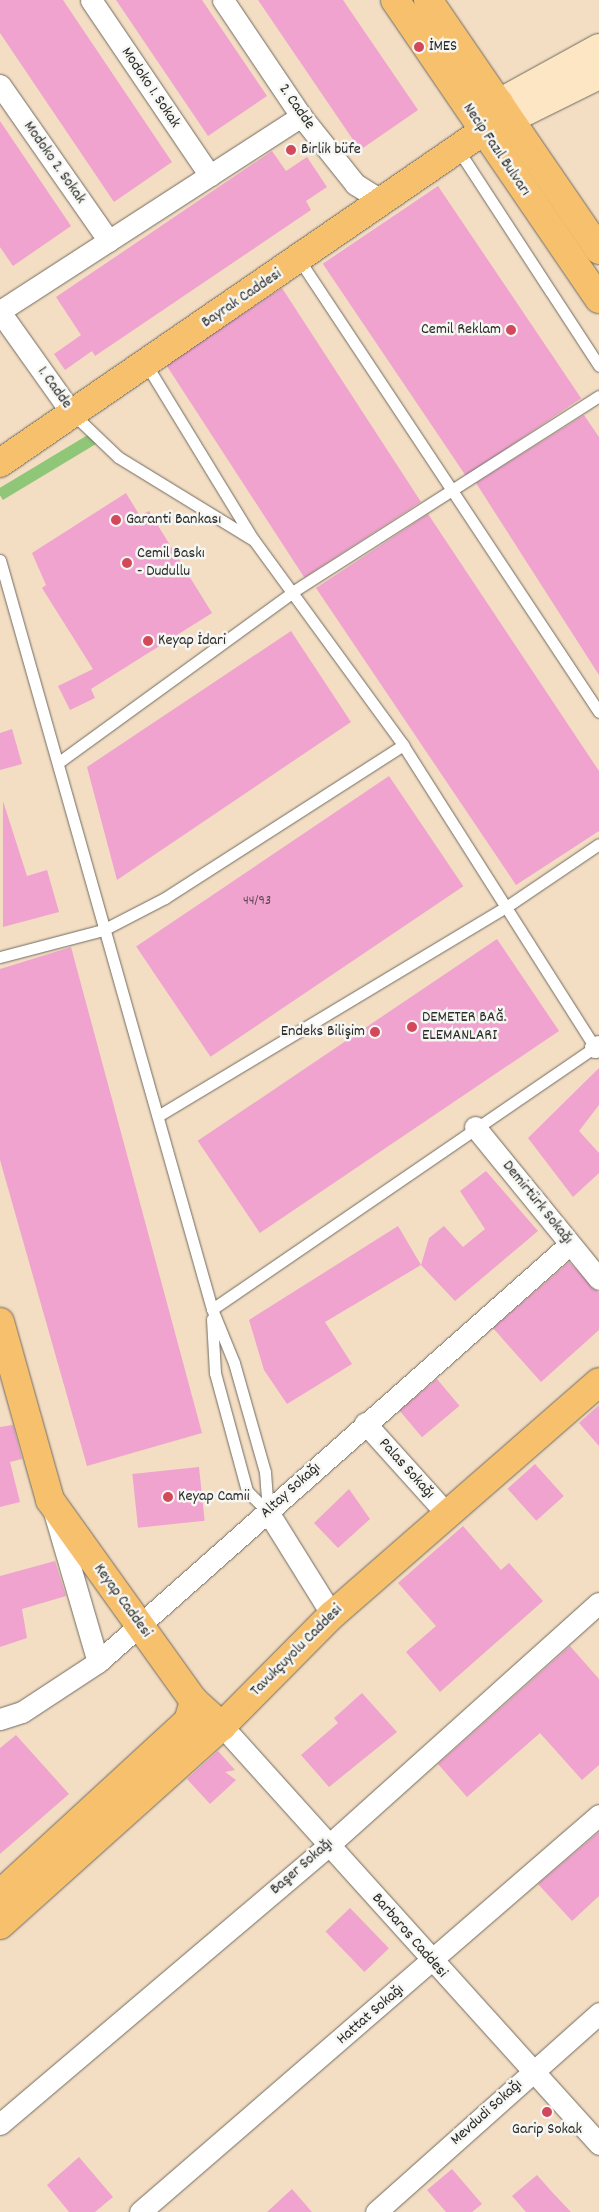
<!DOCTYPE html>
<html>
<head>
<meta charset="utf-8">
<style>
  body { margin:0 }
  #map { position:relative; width:599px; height:2212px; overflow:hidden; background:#f3dec3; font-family:Dekko,sans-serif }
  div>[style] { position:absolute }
  .green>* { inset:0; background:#8fc678; transform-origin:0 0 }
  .building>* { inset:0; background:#efa3ce; transform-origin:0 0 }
  .roads { filter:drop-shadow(0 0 1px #716a60) drop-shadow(0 0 1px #716a60) }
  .lane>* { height:11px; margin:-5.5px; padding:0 5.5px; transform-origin:5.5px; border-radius:5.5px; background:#fff }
  .street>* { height:21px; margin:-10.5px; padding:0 10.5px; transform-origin:10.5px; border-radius:10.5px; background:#fff }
  .secondary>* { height:28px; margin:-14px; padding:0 14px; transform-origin:14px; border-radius:14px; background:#fce6c4 }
  .primary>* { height:28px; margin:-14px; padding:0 14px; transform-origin:14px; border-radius:14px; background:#f7c06c }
  .dots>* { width:14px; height:14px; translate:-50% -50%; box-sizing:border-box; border:2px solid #f6f6f2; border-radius:50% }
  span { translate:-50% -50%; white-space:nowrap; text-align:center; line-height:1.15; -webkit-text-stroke:5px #f6f6f2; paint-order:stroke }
  .number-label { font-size:14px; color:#5c4954 }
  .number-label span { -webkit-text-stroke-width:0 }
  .poi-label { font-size:16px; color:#2b2b2b }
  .left { translate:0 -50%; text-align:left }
  .right { translate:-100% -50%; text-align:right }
  .street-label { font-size:16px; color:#2b2b2b }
</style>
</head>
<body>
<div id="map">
  <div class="green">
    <div style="left:91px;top:433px;width:12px;height:110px;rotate:59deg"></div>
  </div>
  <div class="building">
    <div style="clip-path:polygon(0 0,63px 0,172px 162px,114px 202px,0 33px)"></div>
    <div style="clip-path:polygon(116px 0,202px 0,267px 96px,208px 136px)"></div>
    <div style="clip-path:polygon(258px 0,343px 0,418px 110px,360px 150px)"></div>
    <div style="clip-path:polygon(0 121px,71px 226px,13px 266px,0 247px)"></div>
    <div style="clip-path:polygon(272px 151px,286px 171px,307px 157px,327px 187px,306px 201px,311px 210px,95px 356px,92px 351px,65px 370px,54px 354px,81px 335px,56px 297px)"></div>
    <div style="left:438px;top:186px;width:256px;height:139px;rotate:56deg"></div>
    <div style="left:282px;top:288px;width:255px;height:139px;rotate:57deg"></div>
    <div style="clip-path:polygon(584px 415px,599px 437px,599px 675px,476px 483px)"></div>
    <div style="clip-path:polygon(126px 493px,140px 516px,149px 511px,212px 613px,91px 689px,95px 698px,70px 710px,58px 686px,93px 669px,42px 588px,46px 585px,32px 553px)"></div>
    <div style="clip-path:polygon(428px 514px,599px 771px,599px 831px,516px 885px,316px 588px)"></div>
    <div style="clip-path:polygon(291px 631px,351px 722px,117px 880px,87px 767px)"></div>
    <div style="clip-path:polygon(12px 729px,22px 764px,0 770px,0 733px)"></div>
    <div style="left:389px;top:776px;width:133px;height:305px;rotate:56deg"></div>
    <div style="clip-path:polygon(3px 801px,27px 876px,47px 870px,59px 912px,3px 927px)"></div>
    <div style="left:497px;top:939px;width:111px;height:361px;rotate:56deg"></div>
    <div style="clip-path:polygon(71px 947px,202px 1433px,87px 1466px,0 1160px,0 969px)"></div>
    <div style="clip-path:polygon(599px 1068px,599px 1105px,579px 1131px,599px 1153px,599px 1173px,573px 1197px,528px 1138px)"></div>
    <div style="clip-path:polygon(486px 1171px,538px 1231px,455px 1301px,421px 1265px,429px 1238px,444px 1226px,463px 1247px,485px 1229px,460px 1191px)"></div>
    <div style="clip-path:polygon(398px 1226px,421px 1265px,325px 1322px,352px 1364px,287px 1404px,264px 1370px,249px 1320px)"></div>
    <div style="clip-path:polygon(569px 1262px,599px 1293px,599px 1330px,541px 1382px,493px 1328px)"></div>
    <div style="left:437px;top:1379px;width:35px;height:49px;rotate:50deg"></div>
    <div style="clip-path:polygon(599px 1405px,599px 1446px,579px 1423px)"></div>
    <div style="clip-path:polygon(13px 1425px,22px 1459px,10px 1462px,20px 1502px,0 1507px,0 1427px)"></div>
    <div style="left:535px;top:1464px;width:43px;height:37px;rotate:48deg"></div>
    <div style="left:199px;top:1467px;width:54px;height:67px;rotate:84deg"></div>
    <div style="clip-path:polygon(349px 1489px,370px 1519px,338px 1548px,314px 1523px)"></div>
    <div style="clip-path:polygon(463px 1526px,501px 1570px,509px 1563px,543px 1601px,440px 1692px,406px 1652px,436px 1626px,398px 1583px)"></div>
    <div style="clip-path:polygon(55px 1561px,66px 1596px,22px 1609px,27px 1638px,0 1647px,0 1576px)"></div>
    <div style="clip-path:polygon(570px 1646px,599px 1679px,599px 1765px,582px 1780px,540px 1733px,467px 1797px,438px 1764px)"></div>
    <div style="clip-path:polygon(362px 1693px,397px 1732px,329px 1787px,301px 1755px,338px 1723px,334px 1718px)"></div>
    <div style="clip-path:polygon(16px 1735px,69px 1794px,0 1854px,0 1748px)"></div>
    <div style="clip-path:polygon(218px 1751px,235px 1770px,225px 1772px,236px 1780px,210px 1804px,187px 1779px)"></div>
    <div style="clip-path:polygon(599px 1832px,599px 1896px,572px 1921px,538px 1884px)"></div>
    <div style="left:350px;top:1908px;width:56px;height:34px;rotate:46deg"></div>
    <div style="clip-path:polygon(79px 2157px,113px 2197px,95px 2212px,69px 2212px,47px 2185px)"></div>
    <div style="clip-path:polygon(452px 2169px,482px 2204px,472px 2212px,446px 2212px,427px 2190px)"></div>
    <div style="clip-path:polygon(537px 2175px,552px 2192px,571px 2212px,526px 2212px,512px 2196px)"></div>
    <div style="clip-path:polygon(292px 2189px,312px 2212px,267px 2212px)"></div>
  </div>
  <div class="roads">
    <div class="lane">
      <div style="left:457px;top:148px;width:260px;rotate:56.9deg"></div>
      <div style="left:300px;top:261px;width:541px;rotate:56.46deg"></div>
      <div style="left:146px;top:364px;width:205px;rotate:58.6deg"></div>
      <div style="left:253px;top:539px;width:255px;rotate:53.9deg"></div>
      <div style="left:403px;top:745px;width:358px;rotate:57.6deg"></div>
      <div style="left:595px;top:1047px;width:464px;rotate:145.6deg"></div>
      <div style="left:73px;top:414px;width:62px;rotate:43.7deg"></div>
      <div style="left:118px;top:457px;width:157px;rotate:31.5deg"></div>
      <div style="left:0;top:560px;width:778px;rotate:74.2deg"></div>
      <div style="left:212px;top:1309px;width:58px;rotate:67.8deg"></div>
      <div style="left:234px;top:1363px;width:113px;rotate:74.1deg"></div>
      <div style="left:265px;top:1472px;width:40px;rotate:85.7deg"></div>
      <div style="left:59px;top:762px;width:291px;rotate:-36deg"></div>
      <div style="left:294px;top:591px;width:362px;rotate:-32.6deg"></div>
      <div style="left:0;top:957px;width:106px;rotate:-14.7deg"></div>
      <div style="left:103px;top:930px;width:70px;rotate:-27.3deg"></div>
      <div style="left:165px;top:898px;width:283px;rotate:-32.7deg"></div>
      <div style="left:158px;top:1116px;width:406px;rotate:-31deg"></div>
      <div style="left:506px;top:907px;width:112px;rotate:-34.1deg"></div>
      <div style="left:212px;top:1319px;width:54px;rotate:86.8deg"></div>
      <div style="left:215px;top:1373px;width:122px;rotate:74.8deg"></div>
      <div style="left:247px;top:1491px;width:30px;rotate:45deg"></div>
    </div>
    <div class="street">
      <div style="left:91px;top:0;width:212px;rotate:55.9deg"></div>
      <div style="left:223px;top:0;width:140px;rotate:56.1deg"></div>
      <div style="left:301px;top:116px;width:87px;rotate:51.5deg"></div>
      <div style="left:355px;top:184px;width:32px;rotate:32deg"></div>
      <div style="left:0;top:85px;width:190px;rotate:55.1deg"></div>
      <div style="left:0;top:311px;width:359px;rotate:-32.9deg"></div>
      <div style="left:0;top:312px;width:123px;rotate:54.6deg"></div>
      <div style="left:595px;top:1047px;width:4px;rotate:-14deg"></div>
      <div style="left:475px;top:1127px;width:196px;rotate:50.8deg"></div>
      <div style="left:365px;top:1423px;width:122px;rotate:48deg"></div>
      <div style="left:54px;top:1512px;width:156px;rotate:73.7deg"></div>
      <div style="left:268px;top:1512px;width:121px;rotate:58.1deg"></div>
      <div style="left:0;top:1719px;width:23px;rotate:-18deg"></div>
      <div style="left:22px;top:1712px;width:91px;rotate:-33.3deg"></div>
      <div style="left:98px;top:1662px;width:630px;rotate:-41.53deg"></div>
      <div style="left:222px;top:1726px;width:563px;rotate:47.95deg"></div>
      <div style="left:0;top:2124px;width:433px;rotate:-40.3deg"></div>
      <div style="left:330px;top:1844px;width:361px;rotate:-41.9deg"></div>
      <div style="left:140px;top:2212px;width:607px;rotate:-40.86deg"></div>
      <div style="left:376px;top:2212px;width:299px;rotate:-41.7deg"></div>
    </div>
    <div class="secondary">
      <div style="left:499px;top:103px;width:114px;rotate:-28.8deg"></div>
      <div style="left:488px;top:130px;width:124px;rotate:-26.4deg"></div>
    </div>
    <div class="primary">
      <div style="left:395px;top:0;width:362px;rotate:55.7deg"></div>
      <div style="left:428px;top:0;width:303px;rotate:55.6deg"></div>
      <div style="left:0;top:463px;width:585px;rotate:-34.48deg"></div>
      <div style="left:482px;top:132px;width:34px;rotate:-60deg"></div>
      <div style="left:0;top:1322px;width:185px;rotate:74.3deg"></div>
      <div style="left:50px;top:1500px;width:247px;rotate:54.4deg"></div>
      <div style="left:194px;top:1701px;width:38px;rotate:42deg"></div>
      <div style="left:0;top:1894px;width:255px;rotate:-42.6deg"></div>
      <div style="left:188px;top:1721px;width:21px;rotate:-73deg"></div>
      <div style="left:0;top:1925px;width:298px;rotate:-41.9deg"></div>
      <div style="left:222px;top:1726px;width:156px;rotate:-45.3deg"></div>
      <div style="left:332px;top:1615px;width:354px;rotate:-41.1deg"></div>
    </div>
  </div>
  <div class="dots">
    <div style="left:419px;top:47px;background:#d1495b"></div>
    <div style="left:291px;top:150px;background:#d1495b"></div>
    <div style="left:511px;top:330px;background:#d1495b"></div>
    <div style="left:116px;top:520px;background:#d1495b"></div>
    <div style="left:127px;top:563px;background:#d1495b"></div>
    <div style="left:148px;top:641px;background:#d1495b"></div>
    <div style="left:412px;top:1027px;background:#d1495b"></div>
    <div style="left:375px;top:1032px;background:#d1495b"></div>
    <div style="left:168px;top:1497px;background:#d1495b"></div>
    <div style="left:547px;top:2112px;background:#d1495b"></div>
  </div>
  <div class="number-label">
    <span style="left:257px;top:901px">44/93</span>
  </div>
  <div class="poi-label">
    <span class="left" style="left:429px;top:47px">İMES</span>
    <span class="left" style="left:301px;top:150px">Birlik büfe</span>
    <span class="right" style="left:501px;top:330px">Cemil Reklam</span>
    <span class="left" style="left:126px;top:520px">Garanti Bankası</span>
    <span class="left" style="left:137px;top:563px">Cemil Baskı<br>- Dudullu</span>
    <span class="left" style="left:158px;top:641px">Keyap İdari</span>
    <span class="left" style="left:422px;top:1027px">DEMETER BAĞ.<br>ELEMANLARI</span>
    <span class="right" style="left:365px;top:1032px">Endeks Bilişim</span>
    <span class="left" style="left:178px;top:1497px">Keyap Camii</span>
    <span style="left:547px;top:2130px">Garip Sokak</span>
  </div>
  <div class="street-label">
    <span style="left:150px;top:88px;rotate:56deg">Modoko 1. Sokak</span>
    <span style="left:296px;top:107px;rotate:55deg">2. Cadde</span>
    <span style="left:496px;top:150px;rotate:56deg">Necip Fazıl Bulvarı</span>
    <span style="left:54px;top:163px;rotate:55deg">Modoko 2. Sokak</span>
    <span style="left:242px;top:299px;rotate:-34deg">Bayrak Caddesi</span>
    <span style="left:54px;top:388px;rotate:54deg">1. Cadde</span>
    <span style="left:537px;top:1203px;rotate:51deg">Demirtürk Sokağı</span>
    <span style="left:406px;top:1469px;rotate:48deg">Palas Sokağı</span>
    <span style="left:291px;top:1491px;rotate:-42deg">Altay Sokağı</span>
    <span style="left:122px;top:1601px;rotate:54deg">Keyap Caddesi</span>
    <span style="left:297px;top:1651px;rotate:-45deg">Tavukçuyolu Caddesi</span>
    <span style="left:302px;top:1867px;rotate:-41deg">Başer Sokağı</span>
    <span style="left:409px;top:1936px;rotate:49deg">Barbaros Caddesi</span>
    <span style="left:371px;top:2015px;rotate:-41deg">Hattat Sokağı</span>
    <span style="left:487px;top:2113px;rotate:-42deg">Mevdudi Sokağı</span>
  </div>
</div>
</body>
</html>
